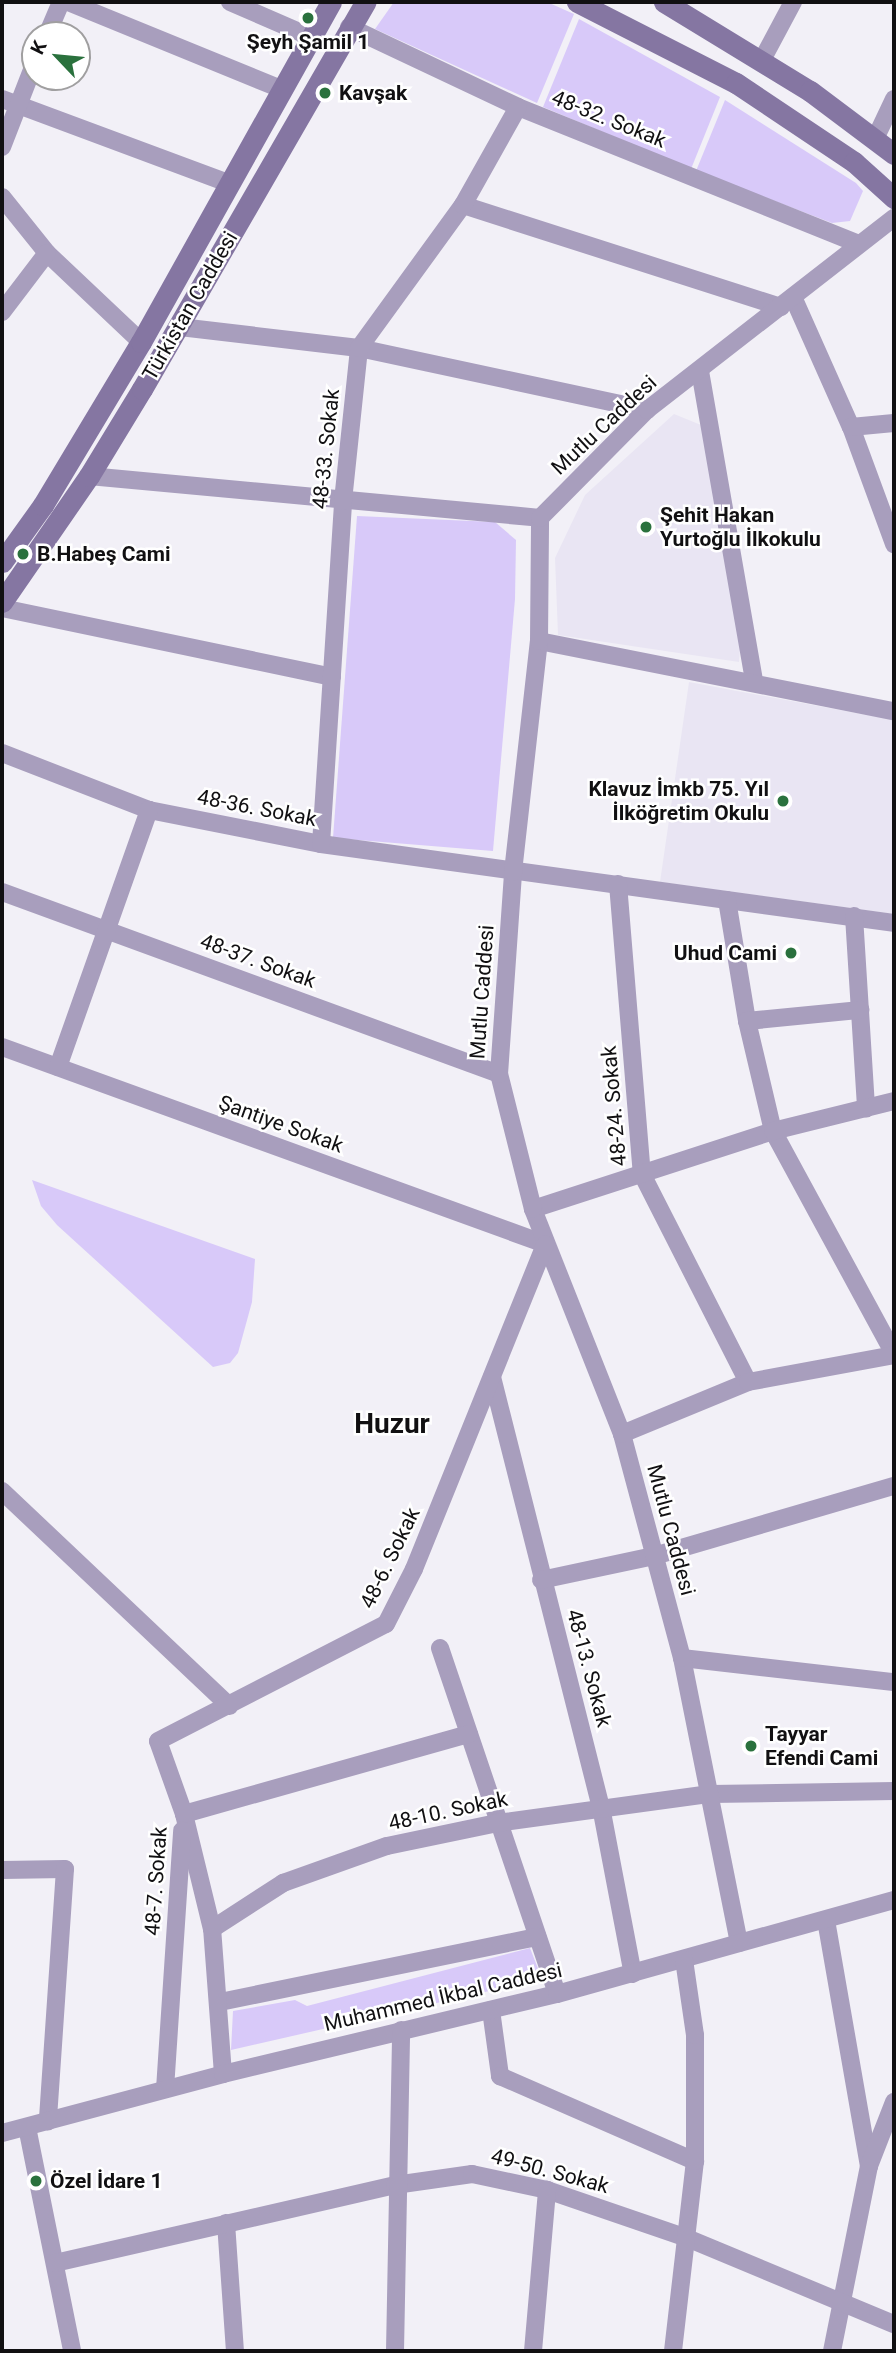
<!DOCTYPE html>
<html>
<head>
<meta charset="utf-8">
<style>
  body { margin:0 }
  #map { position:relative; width:896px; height:2353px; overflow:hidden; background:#f2f0f7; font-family:Roboto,sans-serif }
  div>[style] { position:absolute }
  .built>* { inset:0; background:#e9e5f3 }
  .green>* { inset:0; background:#d8c9f9 }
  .street>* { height:18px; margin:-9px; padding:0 9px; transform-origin:9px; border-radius:9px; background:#a89ebd }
  .secondary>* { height:21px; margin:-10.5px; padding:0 10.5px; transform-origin:10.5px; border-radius:10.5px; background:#8576a2 }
  .dots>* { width:19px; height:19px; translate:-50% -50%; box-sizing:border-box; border:4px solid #fff; border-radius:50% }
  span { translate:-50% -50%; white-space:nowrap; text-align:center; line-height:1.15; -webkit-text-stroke:5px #fff; paint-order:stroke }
  .poi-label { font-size:21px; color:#111012; font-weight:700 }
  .left { translate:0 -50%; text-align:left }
  .right { translate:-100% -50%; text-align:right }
  .street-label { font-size:21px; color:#111012 }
  .district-label { font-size:28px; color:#111012; font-weight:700 }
  .frame { position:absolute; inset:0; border:4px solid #111012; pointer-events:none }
  .north { position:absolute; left:21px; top:21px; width:70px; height:70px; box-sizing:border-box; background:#fff; border:2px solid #a09fa0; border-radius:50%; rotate:296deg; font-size:19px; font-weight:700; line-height:28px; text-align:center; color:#111012 }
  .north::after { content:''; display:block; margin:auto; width:24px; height:32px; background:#2a713d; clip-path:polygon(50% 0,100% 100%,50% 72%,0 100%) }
</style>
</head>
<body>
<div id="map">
  <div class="built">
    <div style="clip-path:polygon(674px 414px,701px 425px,741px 633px,739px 662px,558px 635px,555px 558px,585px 495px)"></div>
    <div style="clip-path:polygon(689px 682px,894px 720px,894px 914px,660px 882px)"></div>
  </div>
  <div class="green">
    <div style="clip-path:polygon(394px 2px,547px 2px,574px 14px,537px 103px,375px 29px)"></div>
    <div style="clip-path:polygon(579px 19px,720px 97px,691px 169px,543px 107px)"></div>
    <div style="clip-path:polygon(725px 100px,856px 183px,863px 191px,850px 221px,832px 223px,696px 171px)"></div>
    <div style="clip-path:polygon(357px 516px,495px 522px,516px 540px,515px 599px,493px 851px,333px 838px)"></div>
    <div style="clip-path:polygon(32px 1180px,255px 1259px,252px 1302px,238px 1353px,230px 1363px,213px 1367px,57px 1225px,41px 1206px)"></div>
    <div style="clip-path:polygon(530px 1948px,542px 1979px,231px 2050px,233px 2011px,295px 2000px,307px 2006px)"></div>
  </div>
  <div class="street">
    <div style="left:68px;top:2px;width:233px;rotate:22.2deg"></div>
    <div style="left:230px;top:2px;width:90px;rotate:23.4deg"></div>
    <div style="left:349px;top:27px;width:187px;rotate:25.3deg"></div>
    <div style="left:518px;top:107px;width:365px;rotate:21.9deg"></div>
    <div style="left:47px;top:35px;width:36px;rotate:-67deg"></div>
    <div style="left:762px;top:60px;width:66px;rotate:-61.9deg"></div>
    <div style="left:2px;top:99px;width:244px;rotate:20.4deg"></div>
    <div style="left:876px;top:137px;width:42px;rotate:-64.7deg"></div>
    <div style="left:2px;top:147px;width:91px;rotate:-68.8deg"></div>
    <div style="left:2px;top:197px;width:72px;rotate:51.2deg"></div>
    <div style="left:47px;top:253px;width:129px;rotate:43.4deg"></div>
    <div style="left:463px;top:205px;width:334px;rotate:17.8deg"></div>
    <div style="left:793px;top:297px;width:142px;rotate:66deg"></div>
    <div style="left:851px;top:427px;width:125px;rotate:69.8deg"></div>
    <div style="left:2px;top:312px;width:74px;rotate:-52.7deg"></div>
    <div style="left:180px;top:327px;width:180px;rotate:6.7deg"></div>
    <div style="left:359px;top:348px;width:295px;rotate:12.1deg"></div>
    <div style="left:700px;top:371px;width:316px;rotate:80.1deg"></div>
    <div style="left:851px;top:427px;width:43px;rotate:-5.3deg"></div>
    <div style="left:89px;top:476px;width:453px;rotate:5.3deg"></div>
    <div style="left:2px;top:608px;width:337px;rotate:11.8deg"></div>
    <div style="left:539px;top:641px;width:362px;rotate:11.2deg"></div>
    <div style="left:2px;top:753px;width:158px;rotate:21.2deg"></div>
    <div style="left:149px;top:810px;width:175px;rotate:11.2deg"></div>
    <div style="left:321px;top:844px;width:578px;rotate:7.85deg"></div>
    <div style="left:321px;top:844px;width:344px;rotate:-86.3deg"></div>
    <div style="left:343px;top:501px;width:154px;rotate:-84deg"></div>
    <div style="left:359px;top:348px;width:177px;rotate:-54deg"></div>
    <div style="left:463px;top:205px;width:112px;rotate:-60.7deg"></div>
    <div style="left:618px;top:884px;width:291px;rotate:85.3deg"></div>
    <div style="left:642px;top:1174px;width:233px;rotate:63deg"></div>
    <div style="left:2px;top:892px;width:529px;rotate:20.11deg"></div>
    <div style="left:727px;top:900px;width:123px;rotate:80.6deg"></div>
    <div style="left:747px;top:1021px;width:113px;rotate:76.7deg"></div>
    <div style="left:773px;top:1131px;width:254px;rotate:61.5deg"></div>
    <div style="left:854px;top:916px;width:193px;rotate:86.4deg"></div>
    <div style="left:747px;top:1021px;width:114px;rotate:-5.6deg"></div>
    <div style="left:2px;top:1047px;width:578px;rotate:19.94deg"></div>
    <div style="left:58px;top:1067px;width:273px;rotate:-70.5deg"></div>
    <div style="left:533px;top:1209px;width:252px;rotate:-18deg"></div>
    <div style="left:773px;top:1131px;width:125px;rotate:-13.9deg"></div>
    <div style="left:492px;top:1377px;width:444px;rotate:75.8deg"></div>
    <div style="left:601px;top:1807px;width:170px;rotate:79.2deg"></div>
    <div style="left:622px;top:1434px;width:136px;rotate:-22.4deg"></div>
    <div style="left:748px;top:1382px;width:148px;rotate:-10.5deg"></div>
    <div style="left:2px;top:1491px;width:313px;rotate:43.4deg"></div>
    <div style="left:541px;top:1580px;width:116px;rotate:-12deg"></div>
    <div style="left:654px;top:1556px;width:250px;rotate:-16.3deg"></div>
    <div style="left:440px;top:1648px;width:365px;rotate:71.3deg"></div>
    <div style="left:682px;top:1658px;width:213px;rotate:6.5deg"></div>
    <div style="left:184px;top:1814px;width:296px;rotate:-15.7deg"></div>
    <div style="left:2px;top:1870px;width:63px;rotate:-0.9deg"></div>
    <div style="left:65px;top:1869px;width:253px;rotate:93.9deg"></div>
    <div style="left:826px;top:1920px;width:250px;rotate:80.1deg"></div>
    <div style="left:869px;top:2166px;width:189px;rotate:101.3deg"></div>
    <div style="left:212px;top:1929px;width:85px;rotate:-32.9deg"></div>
    <div style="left:283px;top:1883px;width:110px;rotate:-19.6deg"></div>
    <div style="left:387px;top:1846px;width:112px;rotate:-11.8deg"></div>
    <div style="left:497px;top:1823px;width:215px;rotate:-7.8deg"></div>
    <div style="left:710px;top:1794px;width:184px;rotate:-0.9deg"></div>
    <div style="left:739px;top:1943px;width:291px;rotate:-101.3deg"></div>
    <div style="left:682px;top:1658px;width:232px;rotate:-105deg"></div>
    <div style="left:622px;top:1434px;width:242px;rotate:-111.6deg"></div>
    <div style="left:533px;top:1209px;width:139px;rotate:-104.1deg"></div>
    <div style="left:499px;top:1074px;width:202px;rotate:-86deg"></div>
    <div style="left:513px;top:872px;width:232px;rotate:-83.6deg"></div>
    <div style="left:539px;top:641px;width:123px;rotate:-89.5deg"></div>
    <div style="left:540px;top:518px;width:152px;rotate:-45.3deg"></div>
    <div style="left:647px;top:410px;width:313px;rotate:-37.9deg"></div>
    <div style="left:220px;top:2002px;width:324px;rotate:-11.6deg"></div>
    <div style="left:491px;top:2010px;width:67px;rotate:82.2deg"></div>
    <div style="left:500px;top:2076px;width:213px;rotate:23.6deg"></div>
    <div style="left:223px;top:2074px;width:145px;rotate:-94.3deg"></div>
    <div style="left:212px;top:1929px;width:118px;rotate:-103.7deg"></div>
    <div style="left:184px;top:1814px;width:77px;rotate:-109.6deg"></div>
    <div style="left:158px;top:1741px;width:256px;rotate:-27.2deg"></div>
    <div style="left:386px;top:1624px;width:62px;rotate:-63deg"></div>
    <div style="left:414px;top:1569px;width:350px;rotate:-68deg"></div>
    <div style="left:165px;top:2089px;width:259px;rotate:-86.2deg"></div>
    <div style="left:27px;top:2127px;width:228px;rotate:78.6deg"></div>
    <div style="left:2px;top:2133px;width:229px;rotate:-14.9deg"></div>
    <div style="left:223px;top:2074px;width:343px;rotate:-13.5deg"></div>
    <div style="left:557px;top:1994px;width:350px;rotate:-15.6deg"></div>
    <div style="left:869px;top:2166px;width:69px;rotate:-68.7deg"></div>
    <div style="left:226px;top:2223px;width:128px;rotate:86deg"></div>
    <div style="left:55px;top:2263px;width:349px;rotate:-12.9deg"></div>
    <div style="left:395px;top:2185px;width:78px;rotate:-8.1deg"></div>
    <div style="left:472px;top:2174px;width:77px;rotate:12deg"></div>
    <div style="left:547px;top:2190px;width:148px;rotate:18.9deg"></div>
    <div style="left:687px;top:2238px;width:224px;rotate:22.6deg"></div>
    <div style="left:395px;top:2351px;width:321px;rotate:-88.9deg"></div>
    <div style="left:533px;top:2351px;width:162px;rotate:-85deg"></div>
    <div style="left:673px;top:2351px;width:191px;rotate:-83.4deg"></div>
    <div style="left:695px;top:2161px;width:126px;rotate:-90deg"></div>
    <div style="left:695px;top:2035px;width:76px;rotate:-98.3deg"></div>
  </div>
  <div class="secondary">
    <div style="left:577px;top:2px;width:178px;rotate:27deg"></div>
    <div style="left:736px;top:83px;width:142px;rotate:33.8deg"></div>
    <div style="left:854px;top:162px;width:54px;rotate:42deg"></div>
    <div style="left:664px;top:2px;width:171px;rotate:31.4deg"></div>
    <div style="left:810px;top:91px;width:105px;rotate:36.9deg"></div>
    <div style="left:2px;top:562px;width:70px;rotate:-54.3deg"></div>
    <div style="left:43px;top:505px;width:190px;rotate:-59deg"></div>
    <div style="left:141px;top:342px;width:389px;rotate:-60.8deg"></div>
    <div style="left:2px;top:602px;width:153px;rotate:-55.4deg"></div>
    <div style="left:89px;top:476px;width:102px;rotate:-58.7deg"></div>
    <div style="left:142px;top:389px;width:447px;rotate:-60deg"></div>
  </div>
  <div class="dots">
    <div style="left:308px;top:18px;background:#2a713d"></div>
    <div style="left:325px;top:93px;background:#2a713d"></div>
    <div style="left:646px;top:527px;background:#2a713d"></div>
    <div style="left:23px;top:554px;background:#2a713d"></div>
    <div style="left:783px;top:801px;background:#2a713d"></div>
    <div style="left:791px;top:953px;background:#2a713d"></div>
    <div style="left:751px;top:1746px;background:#2a713d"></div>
    <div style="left:36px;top:2181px;background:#2a713d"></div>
  </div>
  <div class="poi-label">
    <span style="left:308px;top:42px">Şeyh Şamil 1</span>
    <span class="left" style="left:339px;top:93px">Kavşak</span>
    <span class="left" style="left:660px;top:527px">Şehit Hakan<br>Yurtoğlu İlkokulu</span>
    <span class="left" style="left:37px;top:554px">B.Habeş Cami</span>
    <span class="right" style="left:769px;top:801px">Klavuz İmkb 75. Yıl<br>İlköğretim Okulu</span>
    <span class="right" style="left:777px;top:953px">Uhud Cami</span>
    <span class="left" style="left:765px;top:1746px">Tayyar<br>Efendi Cami</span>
    <span class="left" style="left:50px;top:2181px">Özel İdare 1</span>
  </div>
  <div class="street-label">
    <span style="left:609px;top:119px;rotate:22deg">48-32. Sokak</span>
    <span style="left:190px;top:306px;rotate:-60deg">Türkistan Caddesi</span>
    <span style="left:604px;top:425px;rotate:-43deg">Mutlu Caddesi</span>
    <span style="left:326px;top:449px;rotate:-84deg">48-33. Sokak</span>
    <span style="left:257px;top:808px;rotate:11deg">48-36. Sokak</span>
    <span style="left:258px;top:961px;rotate:20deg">48-37. Sokak</span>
    <span style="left:482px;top:992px;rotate:-86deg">Mutlu Caddesi</span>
    <span style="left:614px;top:1106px;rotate:-95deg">48-24. Sokak</span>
    <span style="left:281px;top:1124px;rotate:20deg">Şantiye Sokak</span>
    <span style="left:671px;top:1530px;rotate:75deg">Mutlu Caddesi</span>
    <span style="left:390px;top:1558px;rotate:-64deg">48-6. Sokak</span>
    <span style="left:589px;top:1668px;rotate:75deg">48-13. Sokak</span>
    <span style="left:448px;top:1811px;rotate:-12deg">48-10. Sokak</span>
    <span style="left:156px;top:1881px;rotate:-86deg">48-7. Sokak</span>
    <span style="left:443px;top:1997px;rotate:-13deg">Muhammed İkbal Caddesi</span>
    <span style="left:550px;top:2171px;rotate:15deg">49-50. Sokak</span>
  </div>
  <div class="district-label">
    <span style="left:392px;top:1424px">Huzur</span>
  </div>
  <div class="frame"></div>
  <div class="north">K</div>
</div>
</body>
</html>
